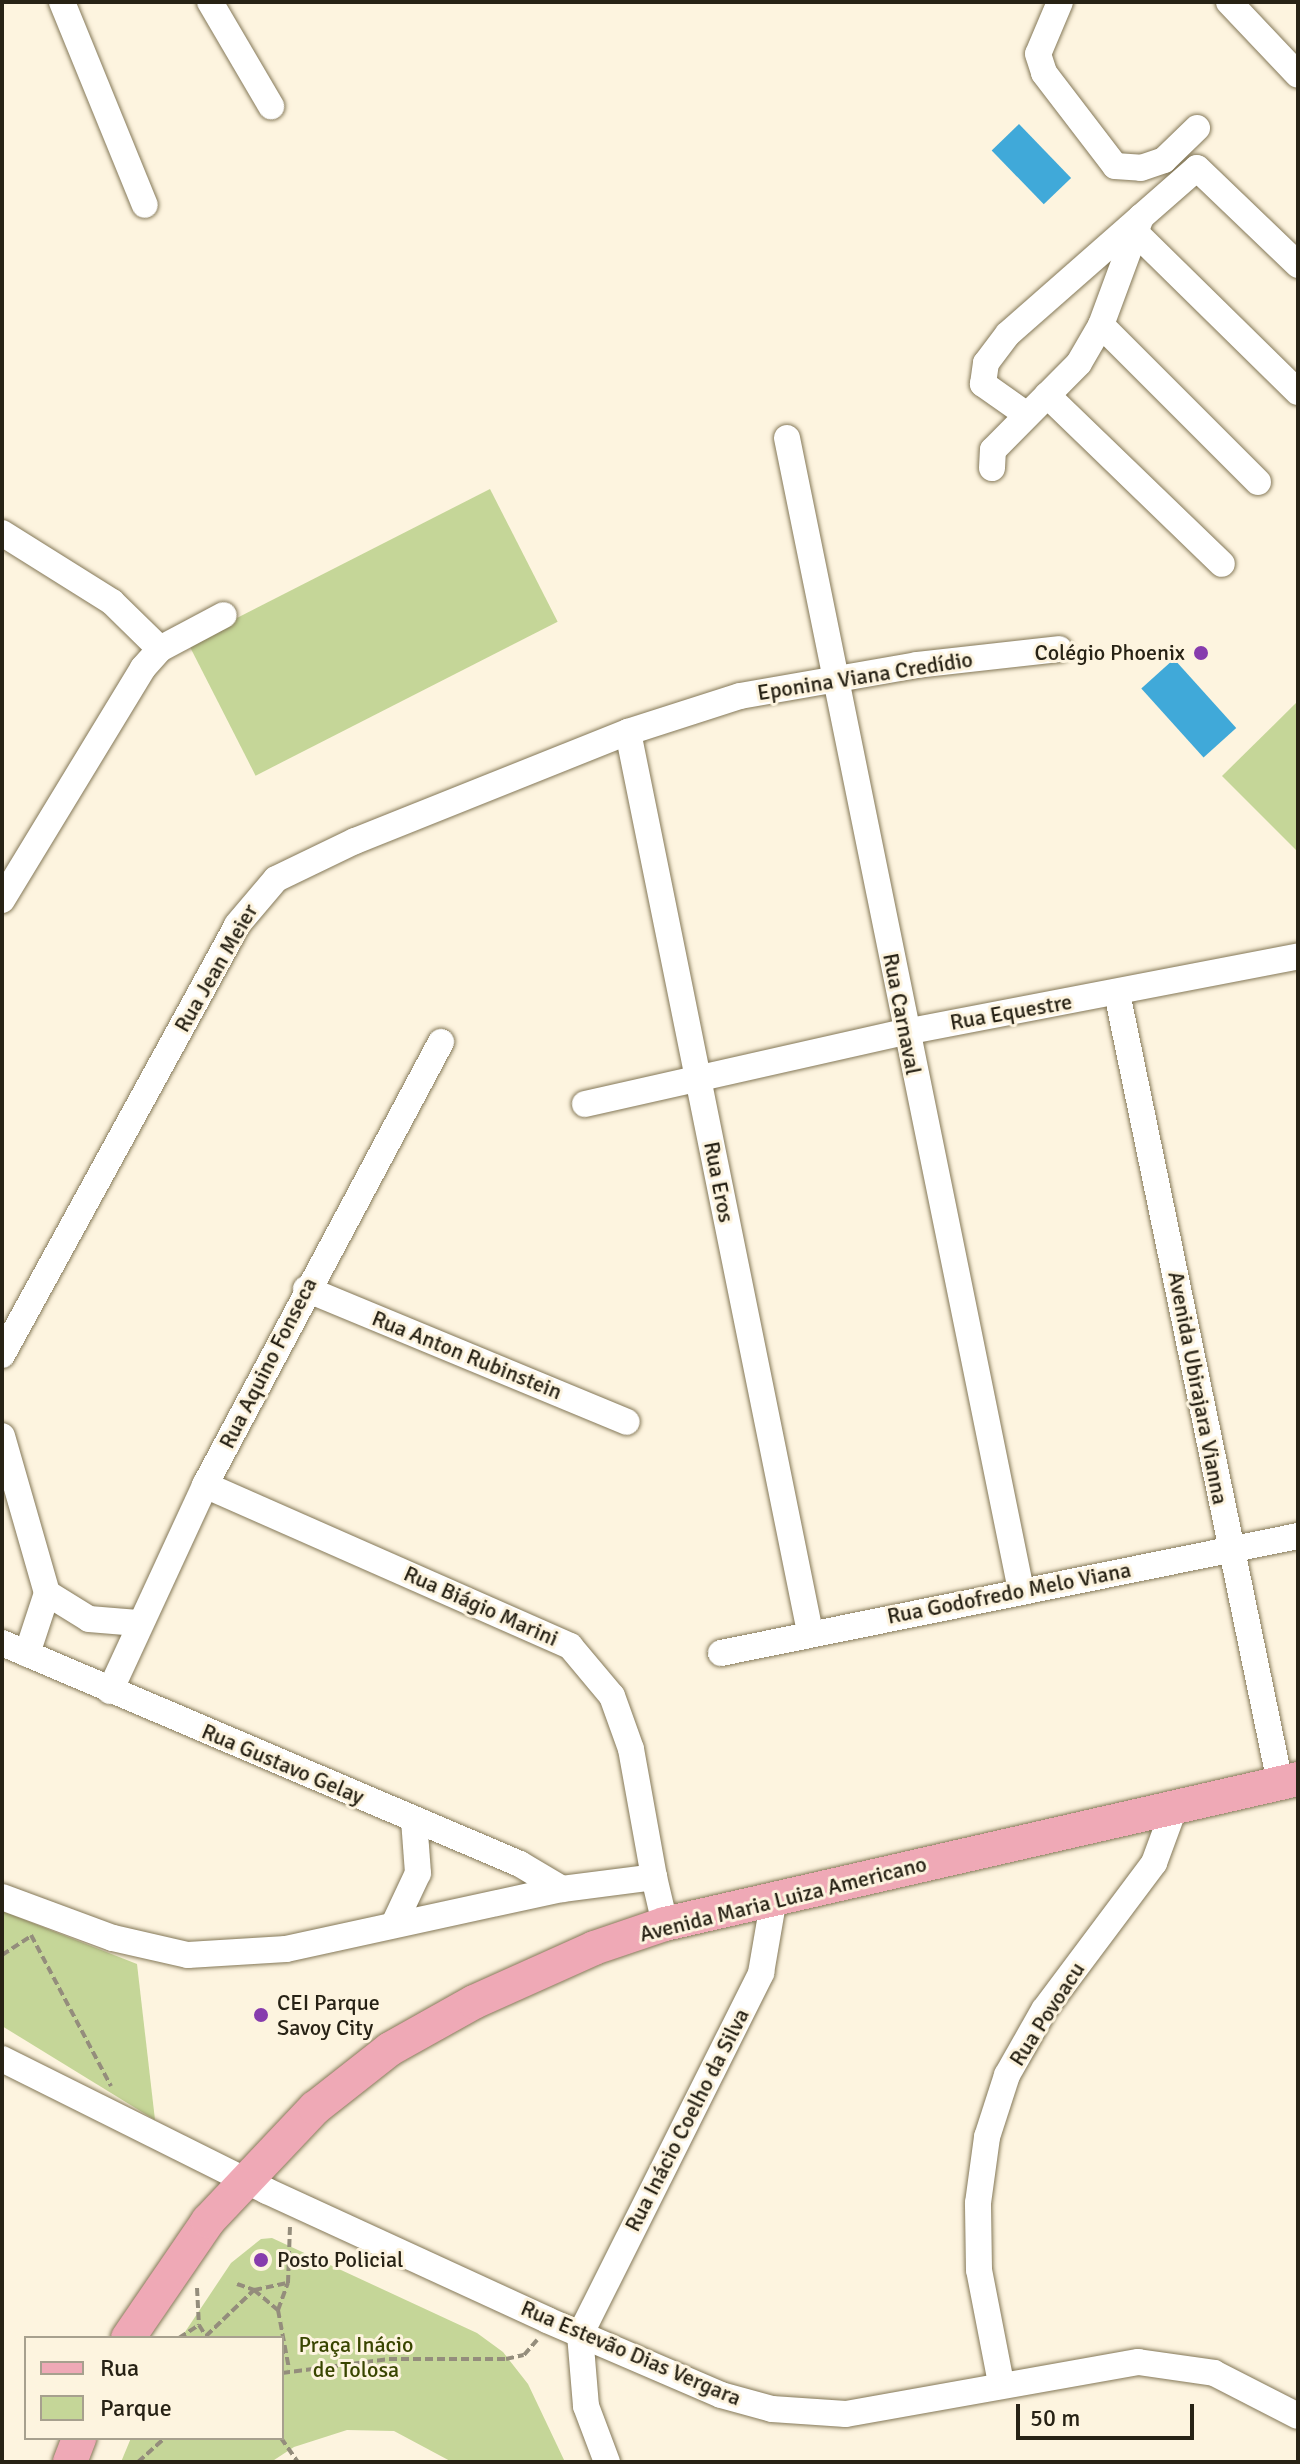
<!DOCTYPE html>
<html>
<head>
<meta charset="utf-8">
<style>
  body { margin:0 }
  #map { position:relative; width:1300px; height:2464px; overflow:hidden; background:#fdf4df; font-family:Signika,sans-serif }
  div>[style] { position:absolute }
  .green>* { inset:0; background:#c5d698; transform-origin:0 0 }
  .water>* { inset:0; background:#40a9d9; transform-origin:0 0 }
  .path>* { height:4px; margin-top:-2px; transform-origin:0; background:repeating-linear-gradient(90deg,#948d7c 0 8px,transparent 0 12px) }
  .roads { filter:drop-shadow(0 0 2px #847858) drop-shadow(0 0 2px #847858) }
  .minor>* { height:26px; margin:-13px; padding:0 13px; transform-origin:13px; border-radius:13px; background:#fff }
  .major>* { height:34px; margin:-17px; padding:0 17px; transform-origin:17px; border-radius:17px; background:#efa9b6 }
  .dots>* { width:22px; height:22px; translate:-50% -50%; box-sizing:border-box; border:4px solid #fdf4df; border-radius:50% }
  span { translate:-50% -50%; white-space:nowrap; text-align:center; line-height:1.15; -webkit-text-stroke:6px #fdf4df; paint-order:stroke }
  .poi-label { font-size:22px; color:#272215 }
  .right { translate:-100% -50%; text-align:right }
  .left { translate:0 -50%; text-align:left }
  .street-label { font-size:22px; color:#272215 }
  .park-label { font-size:22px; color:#394500 }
  .frame { position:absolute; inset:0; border:4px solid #272215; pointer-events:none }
  .legend { position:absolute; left:24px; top:2336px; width:260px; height:104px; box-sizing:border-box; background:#fdf4df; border:2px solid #a7a08e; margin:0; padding:10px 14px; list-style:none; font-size:24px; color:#272215 }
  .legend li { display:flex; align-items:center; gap:16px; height:40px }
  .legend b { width:40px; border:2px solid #a7a08e }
  .scale { position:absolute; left:1016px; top:2404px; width:178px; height:36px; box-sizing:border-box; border:4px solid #272215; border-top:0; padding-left:10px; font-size:24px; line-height:28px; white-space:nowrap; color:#272215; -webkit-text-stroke:6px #fdf4df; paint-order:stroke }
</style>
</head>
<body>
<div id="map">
  <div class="green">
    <div style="left:490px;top:489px;width:149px;height:339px;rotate:63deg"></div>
    <div style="clip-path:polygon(1298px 701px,1298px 852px,1222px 776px)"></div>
    <div style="clip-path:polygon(2px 1911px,137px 1964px,155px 2120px,2px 2026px)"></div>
    <div style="clip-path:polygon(272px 2238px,477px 2333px,503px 2352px,528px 2384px,565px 2462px,452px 2462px,394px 2431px,347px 2430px,294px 2447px,271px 2462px,121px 2462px,131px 2438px,282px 2438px,282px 2338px,181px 2338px,231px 2263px,261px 2239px)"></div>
  </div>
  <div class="water">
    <div style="left:1019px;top:124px;width:75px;height:38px;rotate:46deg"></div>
    <div style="left:1174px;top:659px;width:93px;height:44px;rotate:48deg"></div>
  </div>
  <div class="path">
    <div style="left:31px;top:1935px;width:171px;rotate:62.1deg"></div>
    <div style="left:2px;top:1955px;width:35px;rotate:-33deg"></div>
    <div style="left:237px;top:2284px;width:18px;rotate:19deg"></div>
    <div style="left:254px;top:2290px;width:31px;rotate:40deg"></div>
    <div style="left:278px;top:2310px;width:60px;rotate:79.4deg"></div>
    <div style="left:197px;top:2288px;width:37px;rotate:87deg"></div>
    <div style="left:199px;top:2325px;width:13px;rotate:58deg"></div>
    <div style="left:278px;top:2310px;width:29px;rotate:-70deg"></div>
    <div style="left:288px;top:2283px;width:57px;rotate:-88deg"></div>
    <div style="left:206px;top:2336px;width:66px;rotate:-43.8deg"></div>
    <div style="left:254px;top:2290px;width:35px;rotate:-12deg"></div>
    <div style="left:179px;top:2338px;width:24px;rotate:-33deg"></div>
    <div style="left:282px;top:2373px;width:108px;rotate:-7.5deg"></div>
    <div style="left:389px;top:2359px;width:117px"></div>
    <div style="left:506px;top:2359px;width:18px;rotate:-13deg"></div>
    <div style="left:524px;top:2355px;width:20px;rotate:-49deg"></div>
    <div style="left:281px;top:2438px;width:29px;rotate:55deg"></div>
    <div style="left:138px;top:2462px;width:36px;rotate:-42deg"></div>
  </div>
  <div class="roads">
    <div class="minor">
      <div style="left:62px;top:2px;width:219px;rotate:67.8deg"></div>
      <div style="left:210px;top:2px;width:121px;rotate:59.6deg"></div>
      <div style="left:1060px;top:2px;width:56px;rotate:112.9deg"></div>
      <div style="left:1038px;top:54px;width:20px;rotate:72deg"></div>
      <div style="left:1044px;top:73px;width:117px;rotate:52.6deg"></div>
      <div style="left:1115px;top:166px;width:26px;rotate:4deg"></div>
      <div style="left:1141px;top:168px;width:24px;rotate:-19deg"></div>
      <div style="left:1164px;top:160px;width:46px;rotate:-44.1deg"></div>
      <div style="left:1229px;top:2px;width:100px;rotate:46.6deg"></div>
      <div style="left:1138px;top:235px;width:224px;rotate:44.5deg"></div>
      <div style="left:1101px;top:325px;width:222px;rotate:45deg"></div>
      <div style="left:1047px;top:395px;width:243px;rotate:44deg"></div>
      <div style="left:1027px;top:415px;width:54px;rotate:-144.8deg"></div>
      <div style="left:983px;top:384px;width:21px;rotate:-82deg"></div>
      <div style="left:986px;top:363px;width:36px;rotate:-53deg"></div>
      <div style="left:1008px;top:334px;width:177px;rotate:-41.3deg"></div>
      <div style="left:787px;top:438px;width:1176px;rotate:78.52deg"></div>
      <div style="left:992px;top:468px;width:18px;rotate:-87deg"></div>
      <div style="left:993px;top:450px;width:122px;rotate:-45.3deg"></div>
      <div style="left:1079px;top:363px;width:44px;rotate:-59.9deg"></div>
      <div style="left:1101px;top:325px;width:115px;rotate:-69.7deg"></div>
      <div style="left:1141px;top:217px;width:74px;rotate:-41.2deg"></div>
      <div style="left:1197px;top:168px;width:140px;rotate:43.8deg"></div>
      <div style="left:2px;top:533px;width:130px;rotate:32.1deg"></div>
      <div style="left:112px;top:602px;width:67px;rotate:44.4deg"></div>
      <div style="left:628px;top:732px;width:918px;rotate:78.57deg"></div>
      <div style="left:2px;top:900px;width:271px;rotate:-58.7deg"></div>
      <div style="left:143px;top:668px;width:25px;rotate:-48deg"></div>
      <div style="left:160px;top:649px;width:72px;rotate:-28deg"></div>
      <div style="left:1117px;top:993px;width:807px;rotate:78.34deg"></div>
      <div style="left:585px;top:1104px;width:328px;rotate:-12.7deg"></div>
      <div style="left:905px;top:1032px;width:400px;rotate:-10.9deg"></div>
      <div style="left:306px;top:1289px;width:347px;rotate:22.5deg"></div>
      <div style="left:2px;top:1355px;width:490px;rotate:-61.3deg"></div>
      <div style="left:237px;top:925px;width:60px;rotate:-49.7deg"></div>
      <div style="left:276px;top:879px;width:88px;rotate:-25.7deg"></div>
      <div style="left:355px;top:841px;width:294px;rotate:-21.8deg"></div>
      <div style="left:628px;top:732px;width:118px;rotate:-17.8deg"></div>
      <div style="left:740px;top:696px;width:180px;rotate:-9.9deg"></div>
      <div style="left:917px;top:665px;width:143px;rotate:-6.4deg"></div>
      <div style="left:2px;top:1436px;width:163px;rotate:74deg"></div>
      <div style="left:47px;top:1593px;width:64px;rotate:108.2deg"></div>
      <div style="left:205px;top:1485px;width:399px;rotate:23.8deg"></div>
      <div style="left:570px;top:1646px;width:65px;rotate:50deg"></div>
      <div style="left:612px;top:1696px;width:56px;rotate:70.3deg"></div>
      <div style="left:631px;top:1749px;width:130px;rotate:79.8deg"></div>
      <div style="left:47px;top:1593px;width:49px;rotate:31.8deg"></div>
      <div style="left:89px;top:1619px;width:49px;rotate:4.7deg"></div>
      <div style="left:2px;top:1643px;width:563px;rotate:23.11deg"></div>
      <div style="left:520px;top:1864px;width:49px;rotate:30.8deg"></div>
      <div style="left:721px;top:1653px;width:589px;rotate:-11.46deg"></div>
      <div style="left:110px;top:1691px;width:227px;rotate:-65.2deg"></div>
      <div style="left:205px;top:1485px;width:502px;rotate:-61.95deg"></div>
      <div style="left:2px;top:1897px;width:118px;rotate:20.3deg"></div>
      <div style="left:113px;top:1938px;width:77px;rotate:12.8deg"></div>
      <div style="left:188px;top:1955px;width:98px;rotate:-3.5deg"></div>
      <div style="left:286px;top:1949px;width:282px;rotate:-12.3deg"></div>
      <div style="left:562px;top:1889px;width:93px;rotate:-7.4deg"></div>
      <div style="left:654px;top:1877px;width:48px;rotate:76.8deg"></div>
      <div style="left:394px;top:1924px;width:56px;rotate:-64.8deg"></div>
      <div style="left:418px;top:1873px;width:53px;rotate:-94.3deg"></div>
      <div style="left:2px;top:2059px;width:296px;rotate:26.5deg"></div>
      <div style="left:267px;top:2191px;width:308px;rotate:24.7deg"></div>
      <div style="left:547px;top:2320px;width:189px;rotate:23.3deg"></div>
      <div style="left:721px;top:2395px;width:53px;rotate:15.4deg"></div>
      <div style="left:772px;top:2409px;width:74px;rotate:3.9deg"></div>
      <div style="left:846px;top:2414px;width:297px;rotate:-10.1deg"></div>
      <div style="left:1138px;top:2362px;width:77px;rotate:8.2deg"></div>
      <div style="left:1214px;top:2373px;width:94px;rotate:27.1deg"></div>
      <div style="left:1001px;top:2383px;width:115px;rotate:-101deg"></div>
      <div style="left:979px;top:2270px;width:67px;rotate:-90.9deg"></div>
      <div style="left:978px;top:2203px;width:67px;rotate:-82.2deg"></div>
      <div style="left:987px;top:2137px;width:65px;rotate:-72.1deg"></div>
      <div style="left:1007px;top:2075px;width:75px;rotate:-60.4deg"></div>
      <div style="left:1044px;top:2010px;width:184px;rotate:-53.2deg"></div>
      <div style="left:1154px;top:1863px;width:58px;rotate:-69.7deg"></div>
      <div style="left:607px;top:2462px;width:60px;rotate:-110.6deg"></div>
      <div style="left:586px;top:2406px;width:71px;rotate:-94.8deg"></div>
      <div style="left:580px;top:2335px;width:405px;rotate:-63.4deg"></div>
      <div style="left:761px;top:1973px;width:76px;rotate:-80.2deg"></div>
    </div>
    <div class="major">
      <div style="left:128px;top:2338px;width:142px;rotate:-55.6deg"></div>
      <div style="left:208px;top:2221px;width:156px;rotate:-46.6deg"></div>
      <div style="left:315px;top:2108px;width:95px;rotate:-38.2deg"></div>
      <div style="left:390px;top:2049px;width:96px;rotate:-29.2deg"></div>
      <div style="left:474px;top:2002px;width:132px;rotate:-24.2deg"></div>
      <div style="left:594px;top:1948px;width:75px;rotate:-18.7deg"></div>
      <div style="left:665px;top:1924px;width:649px;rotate:-12.9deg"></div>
      <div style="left:70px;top:2462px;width:26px;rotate:-69deg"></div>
    </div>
  </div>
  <div class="dots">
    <div style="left:1201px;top:653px;background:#873cad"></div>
    <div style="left:261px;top:2015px;background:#873cad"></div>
    <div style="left:261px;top:2260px;background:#873cad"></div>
  </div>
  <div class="poi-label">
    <span class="right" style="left:1185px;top:653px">Colégio Phoenix</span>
    <span class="left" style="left:277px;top:2015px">CEI Parque<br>Savoy City</span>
    <span class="left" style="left:277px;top:2260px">Posto Policial</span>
  </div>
  <div class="street-label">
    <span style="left:865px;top:676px;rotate:-9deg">Eponina Viana Credídio</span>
    <span style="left:216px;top:968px;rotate:-60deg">Rua Jean Meier</span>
    <span style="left:1011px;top:1012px;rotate:-10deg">Rua Equestre</span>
    <span style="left:902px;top:1014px;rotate:79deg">Rua Carnaval</span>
    <span style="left:719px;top:1182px;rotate:79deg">Rua Eros</span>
    <span style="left:467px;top:1355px;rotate:22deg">Rua Anton Rubinstein</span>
    <span style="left:268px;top:1363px;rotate:-63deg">Rua Aquino Fonseca</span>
    <span style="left:1198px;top:1388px;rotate:79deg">Avenida Ubirajara Vianna</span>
    <span style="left:1009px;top:1593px;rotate:-11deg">Rua Godofredo Melo Viana</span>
    <span style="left:481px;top:1606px;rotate:24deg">Rua Biágio Marini</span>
    <span style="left:283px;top:1764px;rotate:23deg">Rua Gustavo Gelay</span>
    <span style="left:783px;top:1899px;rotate:-14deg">Avenida Maria Luiza Americano</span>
    <span style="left:1047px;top:2014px;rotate:-57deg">Rua Povoacu</span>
    <span style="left:687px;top:2120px;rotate:-63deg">Rua Inácio Coelho da Silva</span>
    <span style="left:631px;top:2353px;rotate:23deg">Rua Estevão Dias Vergara</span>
  </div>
  <div class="park-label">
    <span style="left:356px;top:2357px">Praça Inácio<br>de Tolosa</span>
  </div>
  <div class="frame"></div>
  <ul class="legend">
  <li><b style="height:10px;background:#efa9b6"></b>Rua</li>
  <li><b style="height:22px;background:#c5d698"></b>Parque</li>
  </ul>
  <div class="scale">50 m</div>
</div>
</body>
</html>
